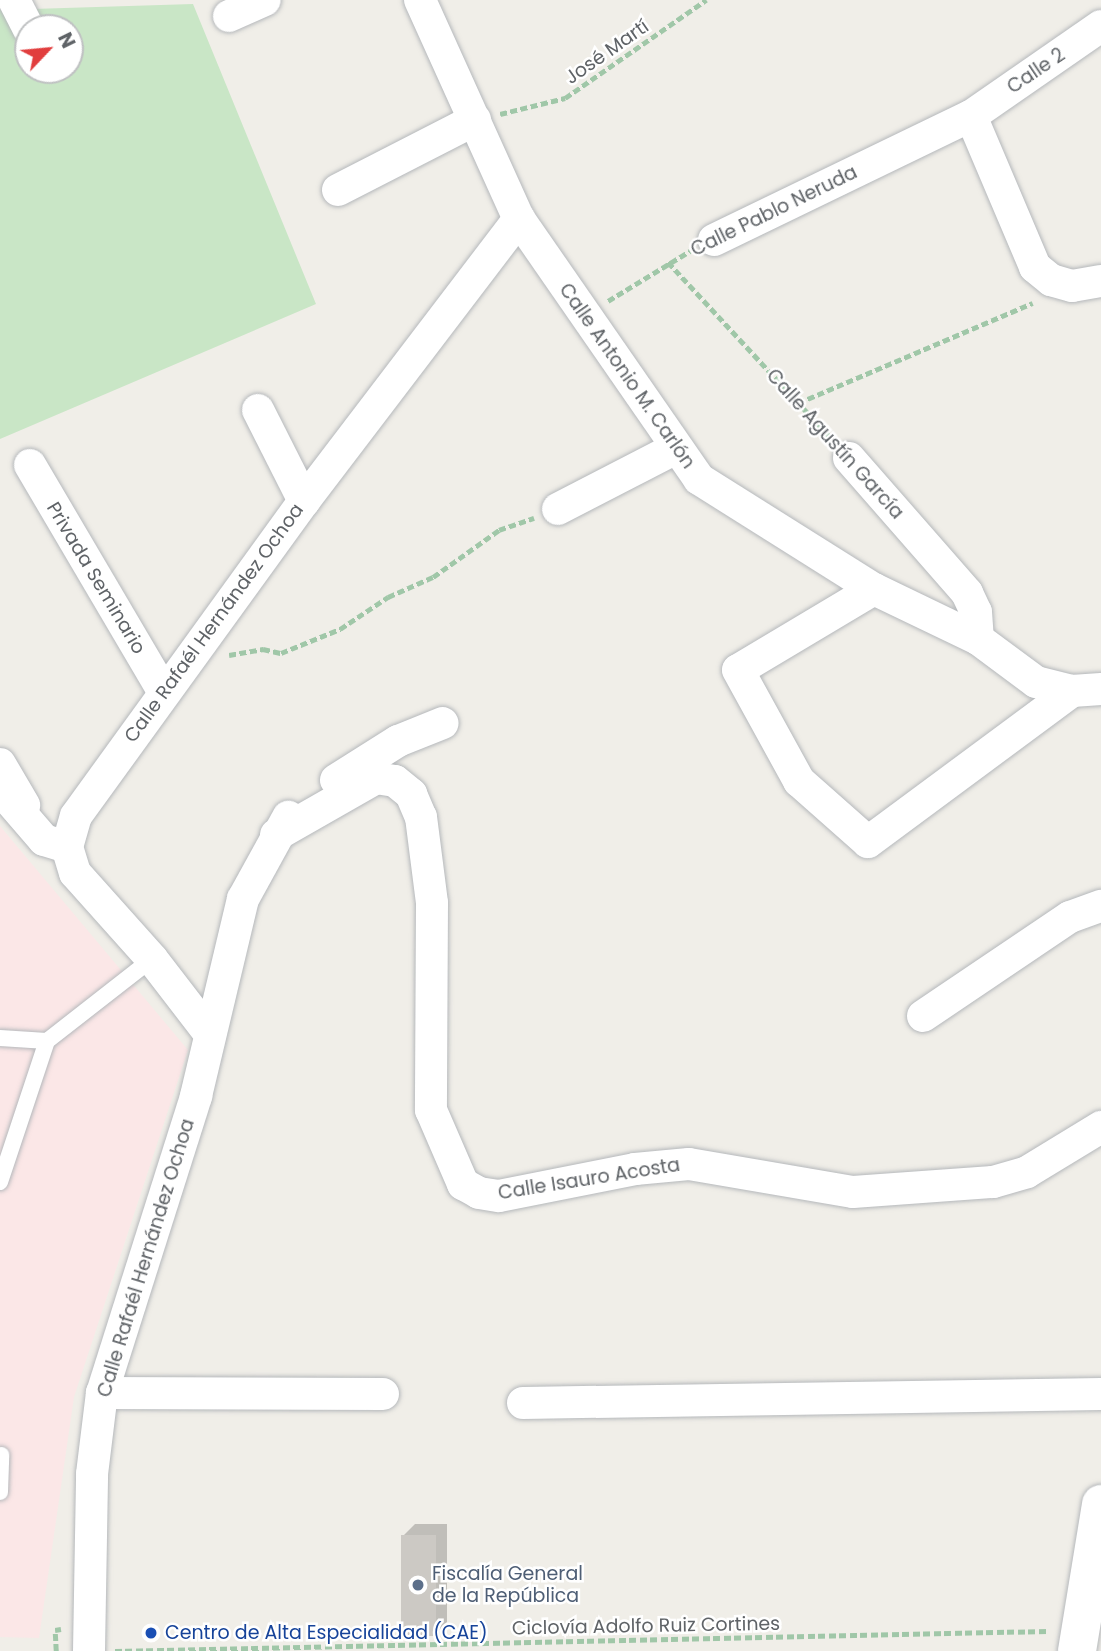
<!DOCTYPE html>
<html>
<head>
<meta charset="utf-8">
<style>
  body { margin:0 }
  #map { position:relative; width:1101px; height:1651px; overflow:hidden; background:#f0eee8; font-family:Poppins,sans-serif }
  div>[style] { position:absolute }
  .medical>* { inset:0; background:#fbe7e7 }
  .green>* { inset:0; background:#c9e6c6 }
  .shadow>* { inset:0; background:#0003 }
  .building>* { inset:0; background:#ccc9c4; transform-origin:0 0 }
  .path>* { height:4.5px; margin-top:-2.25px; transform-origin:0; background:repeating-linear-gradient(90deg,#a0c7a8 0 7px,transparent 0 10.5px) }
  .roads { filter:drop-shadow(0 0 2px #b5b8bb) drop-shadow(0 0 2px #b5b8bb) }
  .lane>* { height:16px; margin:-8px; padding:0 8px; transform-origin:8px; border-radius:8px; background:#fff }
  .street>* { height:32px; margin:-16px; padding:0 16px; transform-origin:16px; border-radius:16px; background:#fff }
  .secondary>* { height:38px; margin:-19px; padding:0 19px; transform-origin:19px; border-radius:19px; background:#fff }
  .dots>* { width:19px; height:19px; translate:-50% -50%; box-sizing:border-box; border:4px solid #fff; border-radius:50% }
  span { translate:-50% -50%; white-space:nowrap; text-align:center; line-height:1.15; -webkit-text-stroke:5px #fff; paint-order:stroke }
  .street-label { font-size:19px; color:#5f6367 }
  .service-label { font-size:19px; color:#4e5e75 }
  .left { translate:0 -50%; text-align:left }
  .transit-label { font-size:19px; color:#164399 }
  .north { position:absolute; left:14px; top:14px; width:70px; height:70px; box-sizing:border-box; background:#fff; border:2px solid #bfc1c2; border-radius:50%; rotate:64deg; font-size:19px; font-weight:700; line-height:28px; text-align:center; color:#5f6367 }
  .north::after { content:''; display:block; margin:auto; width:24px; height:32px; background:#e13e3e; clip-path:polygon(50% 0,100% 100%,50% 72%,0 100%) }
</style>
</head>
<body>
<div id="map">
  <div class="medical">
    <div style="clip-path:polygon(0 826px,188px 1050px,74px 1397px,39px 1638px,0 1637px)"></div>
  </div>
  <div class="green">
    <div style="clip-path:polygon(evenodd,193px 4px,316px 304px,0 439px,0 10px,193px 4px,28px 28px,70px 28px,70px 70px,28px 70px,28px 28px)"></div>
  </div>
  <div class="shadow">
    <div style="clip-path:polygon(415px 1524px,447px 1524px,447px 1622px,435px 1634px,403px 1536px)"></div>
  </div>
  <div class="building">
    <div style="left:401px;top:1535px;width:35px;height:101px"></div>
  </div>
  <div class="path">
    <div style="left:500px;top:114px;width:67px;rotate:-13.8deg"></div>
    <div style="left:565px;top:98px;width:172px;rotate:-34.8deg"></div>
    <div style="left:668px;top:262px;width:238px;rotate:47.2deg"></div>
    <div style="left:608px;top:301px;width:96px;rotate:-31.4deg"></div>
    <div style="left:798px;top:403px;width:255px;rotate:-23.1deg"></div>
    <div style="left:229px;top:655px;width:35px;rotate:-10deg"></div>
    <div style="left:263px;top:649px;width:18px;rotate:13deg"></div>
    <div style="left:281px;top:653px;width:64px;rotate:-22.1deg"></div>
    <div style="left:340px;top:629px;width:58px;rotate:-33.7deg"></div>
    <div style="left:388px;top:597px;width:49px;rotate:-24deg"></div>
    <div style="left:433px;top:577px;width:81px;rotate:-35.5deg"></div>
    <div style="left:499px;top:530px;width:37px;rotate:-19deg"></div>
    <div style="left:56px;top:1651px;width:21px;rotate:-93deg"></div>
    <div style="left:55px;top:1630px;width:6px;rotate:-9deg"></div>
    <div style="left:115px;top:1651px;width:933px;rotate:-1.23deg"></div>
  </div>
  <div class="roads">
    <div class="lane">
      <div style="left:0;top:1038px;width:47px;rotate:3.7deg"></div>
      <div style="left:0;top:1182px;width:149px;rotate:-71.6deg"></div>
      <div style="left:47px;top:1041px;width:133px;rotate:-38deg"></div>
      <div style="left:0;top:1492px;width:37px;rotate:-88deg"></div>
    </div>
    <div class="street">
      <div style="left:14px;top:0;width:31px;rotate:63deg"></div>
      <div style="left:420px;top:0;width:240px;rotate:65.7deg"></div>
      <div style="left:519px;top:219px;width:316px;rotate:55.3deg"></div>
      <div style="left:699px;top:479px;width:207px;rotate:32.2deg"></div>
      <div style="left:874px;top:589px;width:115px;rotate:25.7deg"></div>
      <div style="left:978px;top:639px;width:72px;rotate:36.6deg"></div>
      <div style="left:1036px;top:682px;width:37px;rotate:14deg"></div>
      <div style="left:1072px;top:691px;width:29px;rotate:-4deg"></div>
      <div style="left:229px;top:16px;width:39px;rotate:-24deg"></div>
      <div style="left:971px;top:116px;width:164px;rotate:67deg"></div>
      <div style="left:1035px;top:267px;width:21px;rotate:39deg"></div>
      <div style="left:1051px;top:280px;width:22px;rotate:16deg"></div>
      <div style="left:1072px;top:286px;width:29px;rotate:-10deg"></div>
      <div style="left:338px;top:190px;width:154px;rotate:-27.1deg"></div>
      <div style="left:714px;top:240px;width:285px;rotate:-25.8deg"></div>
      <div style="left:971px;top:116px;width:158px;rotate:-34.7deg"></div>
      <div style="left:258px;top:410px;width:102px;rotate:63.2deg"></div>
      <div style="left:849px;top:458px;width:179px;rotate:48.8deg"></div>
      <div style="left:967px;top:593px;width:21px;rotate:65deg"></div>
      <div style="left:976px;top:612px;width:27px;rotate:86deg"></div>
      <div style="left:30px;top:465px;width:262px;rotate:59.5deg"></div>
      <div style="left:558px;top:509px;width:131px;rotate:-27.3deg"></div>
      <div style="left:874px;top:589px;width:158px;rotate:149.2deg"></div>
      <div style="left:738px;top:670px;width:127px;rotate:61.2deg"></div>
      <div style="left:799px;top:781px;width:92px;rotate:41.5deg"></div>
      <div style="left:868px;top:842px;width:254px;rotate:-36.5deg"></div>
      <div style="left:0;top:764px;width:48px;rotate:59.7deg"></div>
      <div style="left:336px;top:780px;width:73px;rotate:-32.2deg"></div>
      <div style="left:398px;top:741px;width:48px;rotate:-21.8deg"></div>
      <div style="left:0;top:789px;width:67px;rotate:49.2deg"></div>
      <div style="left:44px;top:840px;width:24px;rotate:17deg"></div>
      <div style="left:276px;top:835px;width:115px;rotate:-29.7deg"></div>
      <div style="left:376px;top:778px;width:19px;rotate:9deg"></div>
      <div style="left:395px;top:781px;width:21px;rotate:39deg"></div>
      <div style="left:411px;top:794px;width:25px;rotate:67deg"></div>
      <div style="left:421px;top:817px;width:87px;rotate:82.7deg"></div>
      <div style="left:432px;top:903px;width:207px;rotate:90.3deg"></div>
      <div style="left:431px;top:1110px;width:81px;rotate:66.6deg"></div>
      <div style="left:463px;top:1184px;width:18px;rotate:29deg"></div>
      <div style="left:479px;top:1193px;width:20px;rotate:9deg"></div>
      <div style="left:499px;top:1196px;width:139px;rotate:-11.2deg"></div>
      <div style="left:635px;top:1169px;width:54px;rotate:-5.3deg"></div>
      <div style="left:689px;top:1164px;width:166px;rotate:9.7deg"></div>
      <div style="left:853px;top:1192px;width:140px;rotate:-4.1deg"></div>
      <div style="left:993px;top:1182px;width:35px;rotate:-16deg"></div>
      <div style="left:1027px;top:1172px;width:87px;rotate:-31.3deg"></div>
      <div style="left:923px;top:1016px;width:177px;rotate:-34deg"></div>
      <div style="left:1070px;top:917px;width:33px;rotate:-20deg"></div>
      <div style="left:209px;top:1033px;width:93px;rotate:-127.6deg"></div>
      <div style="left:152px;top:959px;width:115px;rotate:-131.8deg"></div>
      <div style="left:75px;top:873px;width:27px;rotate:-107deg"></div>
      <div style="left:67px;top:847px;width:32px;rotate:-74deg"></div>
      <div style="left:76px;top:816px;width:389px;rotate:-54.1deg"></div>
      <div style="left:304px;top:501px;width:355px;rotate:-52.7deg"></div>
      <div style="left:102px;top:1393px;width:281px;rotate:0.2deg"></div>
      <div style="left:523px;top:1403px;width:578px;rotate:-0.89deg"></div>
      <div style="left:89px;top:1651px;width:177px;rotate:-89deg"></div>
      <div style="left:92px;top:1474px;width:82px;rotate:-83deg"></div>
      <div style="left:102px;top:1393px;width:312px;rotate:-72.4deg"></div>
      <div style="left:196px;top:1096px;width:203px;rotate:-76.6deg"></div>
      <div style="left:243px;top:899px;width:94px;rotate:-61.2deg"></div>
    </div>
    <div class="secondary">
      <div style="left:1077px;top:1651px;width:149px;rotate:-80.7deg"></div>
    </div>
  </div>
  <div class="dots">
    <div style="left:418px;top:1585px;background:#5c6f8a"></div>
    <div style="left:151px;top:1633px;background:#1a4fb4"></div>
  </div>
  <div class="street-label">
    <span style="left:607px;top:52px;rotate:-35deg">José Martí</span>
    <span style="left:1036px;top:71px;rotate:-34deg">Calle 2</span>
    <span style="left:774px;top:211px;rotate:-26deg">Calle Pablo Neruda</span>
    <span style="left:627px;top:376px;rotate:55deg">Calle Antonio M. Carlón</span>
    <span style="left:835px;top:444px;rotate:48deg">Calle Agustín García</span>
    <span style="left:96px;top:578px;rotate:59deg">Privada Seminario</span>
    <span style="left:214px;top:623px;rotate:-54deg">Calle Rafaél Hernández Ochoa</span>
    <span style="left:589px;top:1179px;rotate:-9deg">Calle Isauro Acosta</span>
    <span style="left:146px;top:1258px;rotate:-73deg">Calle Rafaél Hernández Ochoa</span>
    <span style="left:646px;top:1626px;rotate:-1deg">Ciclovía Adolfo Ruiz Cortines</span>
  </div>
  <div class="service-label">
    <span class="left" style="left:432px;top:1585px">Fiscalía General<br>de la República</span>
  </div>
  <div class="transit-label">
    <span class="left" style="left:165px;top:1633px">Centro de Alta Especialidad (CAE)</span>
  </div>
  <div class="north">N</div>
</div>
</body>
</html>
